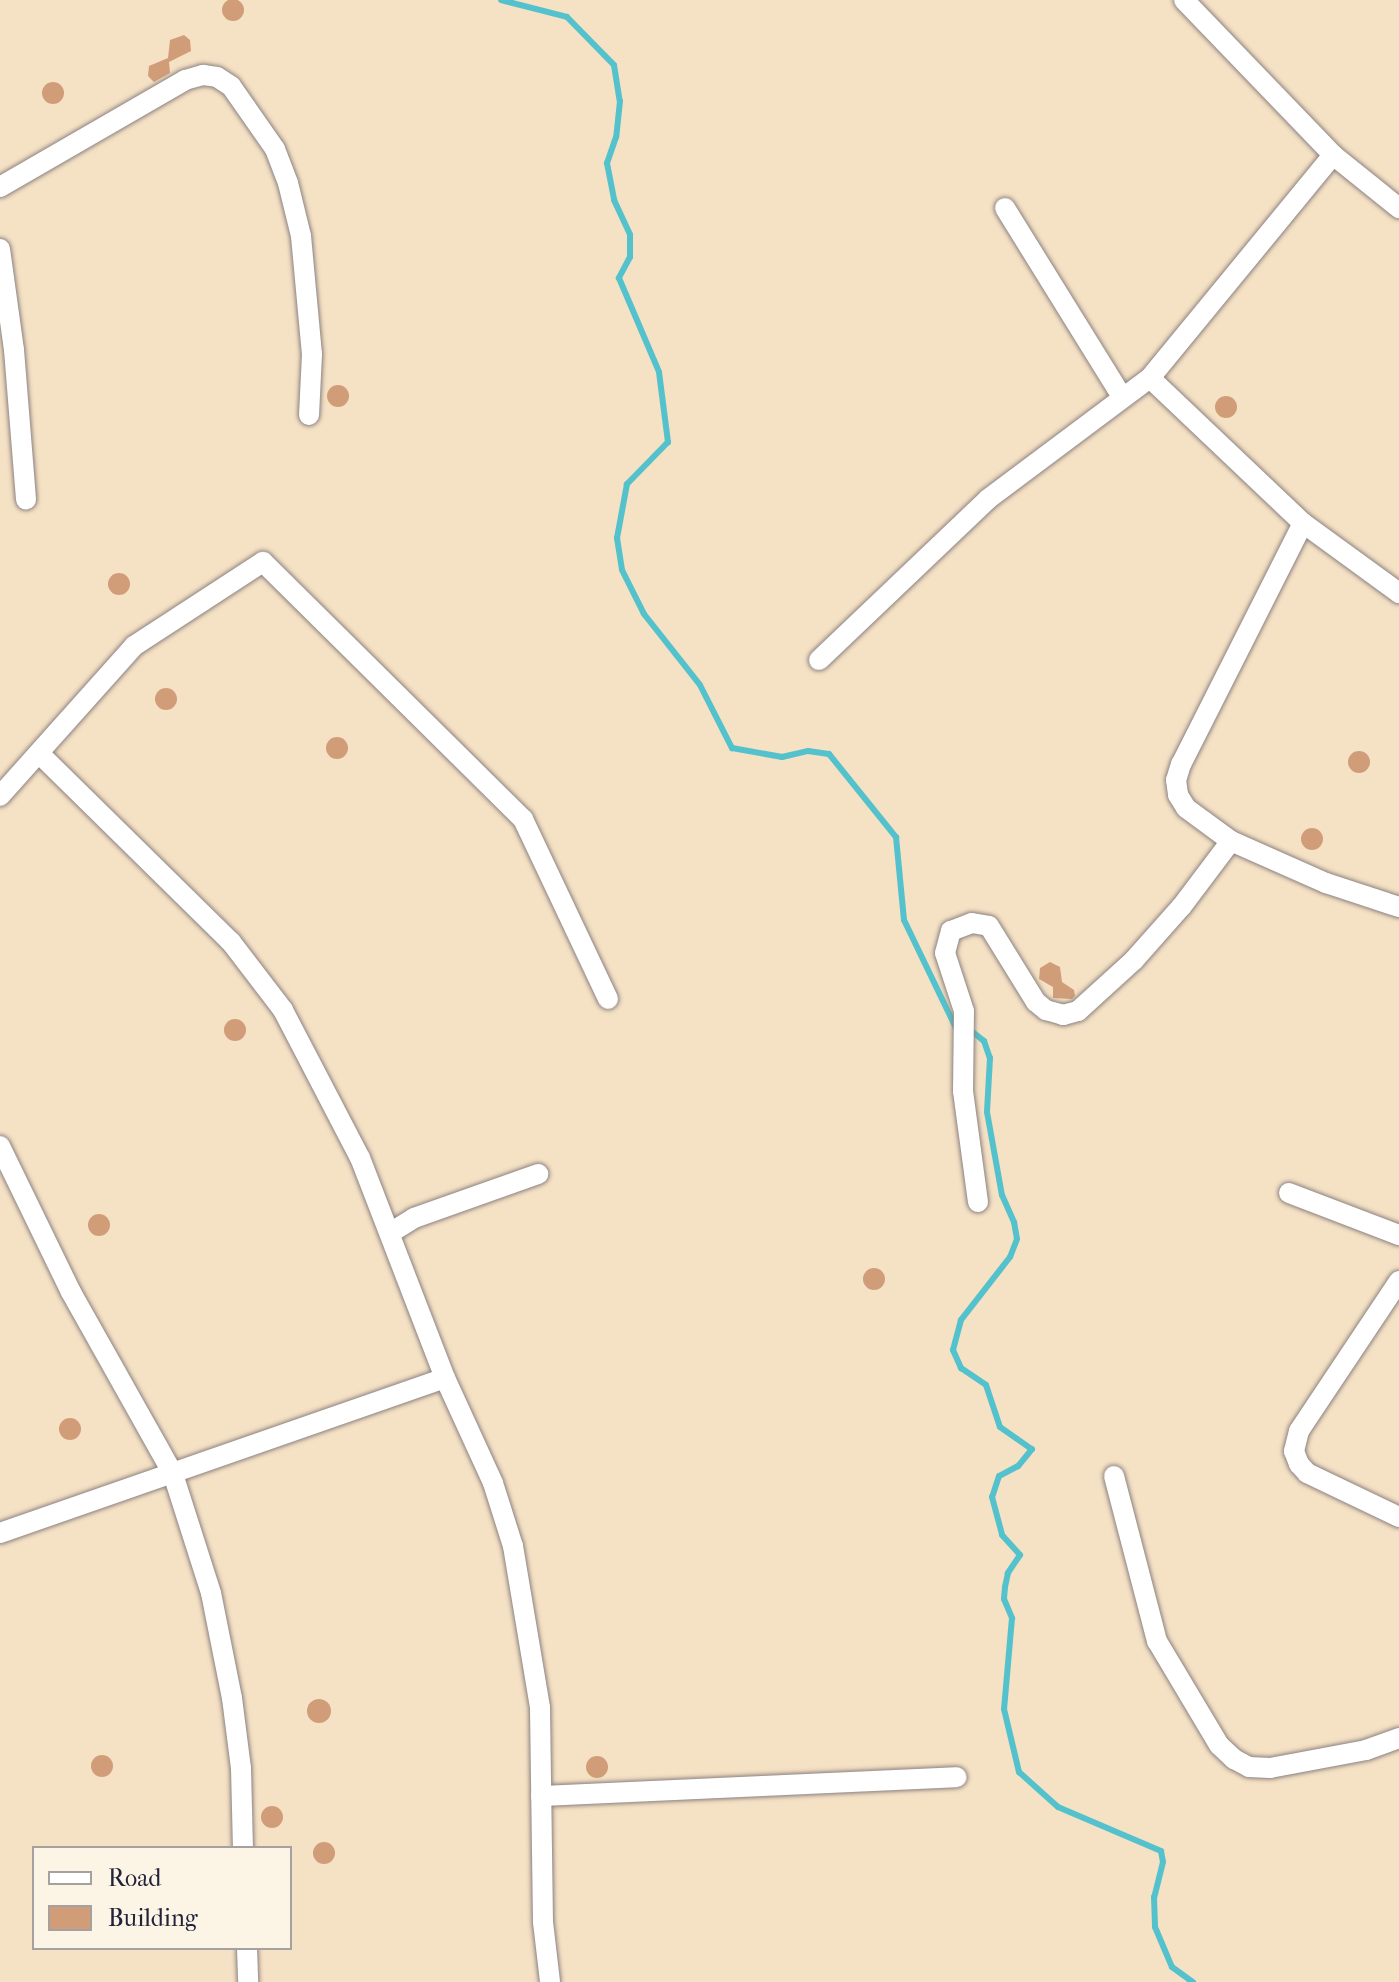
<!DOCTYPE html>
<html>
<head>
<meta charset="utf-8">
<style>
  body { margin:0 }
  #map { position:relative; width:1399px; height:1982px; overflow:hidden; background:#f5e1c4; font-family:"IM FELL French Canon",serif }
  div>[style] { position:absolute }
  .stream>* { height:6px; margin:-3px; padding:0 3px; transform-origin:3px; border-radius:3px; background:#54c2cc }
  .building>* { inset:0; background:#d19d79 }
  .round { border-radius:50% }
  .roads { filter:drop-shadow(0 0 2px #8c8280) drop-shadow(0 0 2px #8c8280) }
  .street>* { height:20px; margin:-10px; padding:0 10px; transform-origin:10px; border-radius:10px; background:#fff }
  span { translate:-50% -50%; white-space:nowrap; text-align:center; line-height:1.15; -webkit-text-stroke:8px #fcf5e5; paint-order:stroke }
  .legend { position:absolute; left:32px; top:1846px; width:260px; height:104px; box-sizing:border-box; background:#fcf5e5; border:2px solid #a5a1a1; margin:0; padding:10px 14px; list-style:none; font-size:24px; color:#22223b }
  .legend li { display:flex; align-items:center; gap:16px; height:40px }
  .legend b { width:40px; border:2px solid #a5a1a1 }
</style>
</head>
<body>
<div id="map">
  <div class="stream">
    <div style="left:501px;top:0;width:68px;rotate:14.4deg"></div>
    <div style="left:567px;top:17px;width:67px;rotate:45.6deg"></div>
    <div style="left:614px;top:65px;width:36px;rotate:81deg"></div>
    <div style="left:620px;top:101px;width:36px;rotate:96deg"></div>
    <div style="left:616px;top:137px;width:28px;rotate:109deg"></div>
    <div style="left:607px;top:163px;width:38px;rotate:79deg"></div>
    <div style="left:614px;top:200px;width:38px;rotate:65deg"></div>
    <div style="left:630px;top:235px;width:22px;rotate:90deg"></div>
    <div style="left:630px;top:257px;width:24px;rotate:118deg"></div>
    <div style="left:619px;top:278px;width:102px;rotate:66.9deg"></div>
    <div style="left:659px;top:372px;width:71px;rotate:82.7deg"></div>
    <div style="left:668px;top:442px;width:59px;rotate:134.3deg"></div>
    <div style="left:627px;top:484px;width:55px;rotate:100.5deg"></div>
    <div style="left:617px;top:538px;width:32px;rotate:81deg"></div>
    <div style="left:622px;top:570px;width:49px;rotate:63.4deg"></div>
    <div style="left:644px;top:614px;width:90px;rotate:51.7deg"></div>
    <div style="left:700px;top:685px;width:71px;rotate:63.1deg"></div>
    <div style="left:732px;top:748px;width:51px;rotate:10.2deg"></div>
    <div style="left:782px;top:757px;width:27px;rotate:-13deg"></div>
    <div style="left:808px;top:751px;width:21px;rotate:8deg"></div>
    <div style="left:829px;top:754px;width:107px;rotate:51.1deg"></div>
    <div style="left:896px;top:837px;width:83px;rotate:84.5deg"></div>
    <div style="left:904px;top:920px;width:122px;rotate:64.3deg"></div>
    <div style="left:974px;top:1033px;width:13px;rotate:39deg"></div>
    <div style="left:984px;top:1041px;width:18px;rotate:71deg"></div>
    <div style="left:990px;top:1058px;width:54px;rotate:93.2deg"></div>
    <div style="left:987px;top:1112px;width:84px;rotate:79.8deg"></div>
    <div style="left:1002px;top:1195px;width:30px;rotate:66deg"></div>
    <div style="left:1014px;top:1222px;width:17px;rotate:80deg"></div>
    <div style="left:1017px;top:1239px;width:19px;rotate:111deg"></div>
    <div style="left:1010px;top:1257px;width:80px;rotate:127.9deg"></div>
    <div style="left:961px;top:1320px;width:31px;rotate:105deg"></div>
    <div style="left:953px;top:1350px;width:20px;rotate:66deg"></div>
    <div style="left:961px;top:1368px;width:30px;rotate:34deg"></div>
    <div style="left:986px;top:1385px;width:44px;rotate:71.6deg"></div>
    <div style="left:1000px;top:1427px;width:39px;rotate:35deg"></div>
    <div style="left:1032px;top:1449px;width:22px;rotate:129deg"></div>
    <div style="left:1018px;top:1466px;width:21px;rotate:152deg"></div>
    <div style="left:999px;top:1476px;width:22px;rotate:108deg"></div>
    <div style="left:992px;top:1497px;width:39px;rotate:75deg"></div>
    <div style="left:1002px;top:1535px;width:27px;rotate:48deg"></div>
    <div style="left:1020px;top:1555px;width:22px;rotate:124deg"></div>
    <div style="left:1008px;top:1573px;width:14px;rotate:102deg"></div>
    <div style="left:1005px;top:1587px;width:12px;rotate:95deg"></div>
    <div style="left:1004px;top:1599px;width:21px;rotate:67deg"></div>
    <div style="left:1012px;top:1618px;width:91px;rotate:95deg"></div>
    <div style="left:1004px;top:1709px;width:65px;rotate:76.6deg"></div>
    <div style="left:1019px;top:1772px;width:52px;rotate:41.9deg"></div>
    <div style="left:1058px;top:1807px;width:112px;rotate:23.1deg"></div>
    <div style="left:1161px;top:1851px;width:11px;rotate:80deg"></div>
    <div style="left:1163px;top:1862px;width:36px;rotate:104deg"></div>
    <div style="left:1154px;top:1897px;width:30px;rotate:88deg"></div>
    <div style="left:1155px;top:1927px;width:43px;rotate:67deg"></div>
    <div style="left:1172px;top:1967px;width:26px;rotate:36deg"></div>
  </div>
  <div class="building">
    <div class="round" style="left:222px;top:-1px;width:22px;height:22px"></div>
    <div style="clip-path:polygon(184px 35px,190px 40px,191px 51px,169px 62px,170px 73px,154px 82px,148px 76px,149px 66px,168px 58px,170px 40px)"></div>
    <div class="round" style="left:42px;top:82px;width:22px;height:22px"></div>
    <div class="round" style="left:327px;top:385px;width:22px;height:22px"></div>
    <div class="round" style="left:1215px;top:396px;width:22px;height:22px"></div>
    <div class="round" style="left:108px;top:573px;width:22px;height:22px"></div>
    <div class="round" style="left:155px;top:688px;width:22px;height:22px"></div>
    <div class="round" style="left:326px;top:737px;width:22px;height:22px"></div>
    <div class="round" style="left:1348px;top:751px;width:22px;height:22px"></div>
    <div class="round" style="left:1301px;top:828px;width:22px;height:22px"></div>
    <div style="clip-path:polygon(1050px 962px,1060px 967px,1062px 982px,1074px 990px,1075px 996px,1072px 999px,1053px 998px,1053px 987px,1039px 979px,1040px 968px)"></div>
    <div class="round" style="left:224px;top:1019px;width:22px;height:22px"></div>
    <div class="round" style="left:88px;top:1214px;width:22px;height:22px"></div>
    <div class="round" style="left:863px;top:1268px;width:22px;height:22px"></div>
    <div class="round" style="left:59px;top:1418px;width:22px;height:22px"></div>
    <div class="round" style="left:307px;top:1699px;width:24px;height:24px"></div>
    <div class="round" style="left:91px;top:1755px;width:22px;height:22px"></div>
    <div class="round" style="left:586px;top:1756px;width:22px;height:22px"></div>
    <div class="round" style="left:261px;top:1806px;width:22px;height:22px"></div>
    <div class="round" style="left:313px;top:1842px;width:22px;height:22px"></div>
  </div>
  <div class="roads">
    <div class="street">
      <div style="left:1184px;top:0;width:215px;rotate:46.1deg"></div>
      <div style="left:1333px;top:155px;width:85px;rotate:38.8deg"></div>
      <div style="left:1333px;top:155px;width:288px;rotate:129.4deg"></div>
      <div style="left:1150px;top:378px;width:211px;rotate:43.5deg"></div>
      <div style="left:1303px;top:523px;width:119px;rotate:36.1deg"></div>
      <div style="left:0;top:187px;width:214px;rotate:-30deg"></div>
      <div style="left:185px;top:80px;width:19px;rotate:-16deg"></div>
      <div style="left:203px;top:75px;width:14px;rotate:8deg"></div>
      <div style="left:217px;top:77px;width:17px;rotate:33deg"></div>
      <div style="left:231px;top:86px;width:77px;rotate:55.1deg"></div>
      <div style="left:275px;top:149px;width:36px;rotate:69deg"></div>
      <div style="left:288px;top:183px;width:55px;rotate:76.2deg"></div>
      <div style="left:301px;top:236px;width:119px;rotate:84.7deg"></div>
      <div style="left:312px;top:354px;width:61px;rotate:92.8deg"></div>
      <div style="left:1005px;top:208px;width:222px;rotate:58.2deg"></div>
      <div style="left:0;top:249px;width:102px;rotate:82.1deg"></div>
      <div style="left:14px;top:350px;width:150px;rotate:85.4deg"></div>
      <div style="left:1303px;top:523px;width:270px;rotate:116.8deg"></div>
      <div style="left:1181px;top:764px;width:17px;rotate:107deg"></div>
      <div style="left:1176px;top:780px;width:15px;rotate:82deg"></div>
      <div style="left:1178px;top:795px;width:15px;rotate:58deg"></div>
      <div style="left:1186px;top:808px;width:56px;rotate:36.3deg"></div>
      <div style="left:1231px;top:841px;width:104px;rotate:23.9deg"></div>
      <div style="left:1326px;top:883px;width:77px;rotate:18.2deg"></div>
      <div style="left:819px;top:660px;width:233px;rotate:-43.6deg"></div>
      <div style="left:988px;top:499px;width:202px;rotate:-36.8deg"></div>
      <div style="left:0;top:796px;width:201px;rotate:-48.2deg"></div>
      <div style="left:134px;top:646px;width:154px;rotate:-33.1deg"></div>
      <div style="left:263px;top:562px;width:366px;rotate:44.7deg"></div>
      <div style="left:523px;top:819px;width:199px;rotate:64.7deg"></div>
      <div style="left:0;top:1146px;width:162px;rotate:64.1deg"></div>
      <div style="left:71px;top:1292px;width:209px;rotate:60.7deg"></div>
      <div style="left:173px;top:1474px;width:125px;rotate:72.3deg"></div>
      <div style="left:211px;top:1593px;width:107px;rotate:78.7deg"></div>
      <div style="left:232px;top:1698px;width:71px;rotate:82.7deg"></div>
      <div style="left:241px;top:1768px;width:80px;rotate:88.6deg"></div>
      <div style="left:1289px;top:1193px;width:118px;rotate:20.9deg"></div>
      <div style="left:978px;top:1202px;width:112px;rotate:-97.7deg"></div>
      <div style="left:963px;top:1091px;width:80px;rotate:-89.3deg"></div>
      <div style="left:964px;top:1011px;width:61px;rotate:-108.1deg"></div>
      <div style="left:945px;top:953px;width:23px;rotate:-75deg"></div>
      <div style="left:951px;top:931px;width:22px;rotate:-21deg"></div>
      <div style="left:972px;top:923px;width:17px;rotate:10deg"></div>
      <div style="left:989px;top:926px;width:89px;rotate:58.3deg"></div>
      <div style="left:1036px;top:1002px;width:13px;rotate:39deg"></div>
      <div style="left:1046px;top:1010px;width:18px;rotate:16deg"></div>
      <div style="left:1063px;top:1015px;width:16px;rotate:-15deg"></div>
      <div style="left:1078px;top:1011px;width:76px;rotate:-42.3deg"></div>
      <div style="left:1134px;top:960px;width:72px;rotate:-48.4deg"></div>
      <div style="left:1182px;top:906px;width:81px;rotate:-53deg"></div>
      <div style="left:390px;top:1233px;width:28px;rotate:-32deg"></div>
      <div style="left:414px;top:1218px;width:132px;rotate:-19.5deg"></div>
      <div style="left:1399px;top:1281px;width:180px;rotate:123.7deg"></div>
      <div style="left:1299px;top:1431px;width:21px;rotate:104deg"></div>
      <div style="left:1294px;top:1451px;width:14px;rotate:69deg"></div>
      <div style="left:1299px;top:1464px;width:12px;rotate:48deg"></div>
      <div style="left:1307px;top:1473px;width:102px;rotate:25.6deg"></div>
      <div style="left:445px;top:1378px;width:115px;rotate:65.4deg"></div>
      <div style="left:493px;top:1483px;width:66px;rotate:72.4deg"></div>
      <div style="left:513px;top:1546px;width:164px;rotate:80.5deg"></div>
      <div style="left:540px;top:1708px;width:214px;rotate:89.2deg"></div>
      <div style="left:543px;top:1922px;width:60px;rotate:83.3deg"></div>
      <div style="left:1114px;top:1476px;width:171px;rotate:75.4deg"></div>
      <div style="left:1157px;top:1641px;width:121px;rotate:59.2deg"></div>
      <div style="left:1219px;top:1745px;width:21px;rotate:43deg"></div>
      <div style="left:1234px;top:1759px;width:17px;rotate:28deg"></div>
      <div style="left:1249px;top:1767px;width:21px;rotate:3deg"></div>
      <div style="left:1270px;top:1768px;width:98px;rotate:-10.6deg"></div>
      <div style="left:1366px;top:1750px;width:35px;rotate:-20deg"></div>
      <div style="left:0;top:1533px;width:471px;rotate:-19.2deg"></div>
      <div style="left:445px;top:1378px;width:236px;rotate:-111.1deg"></div>
      <div style="left:360px;top:1158px;width:167px;rotate:-117.5deg"></div>
      <div style="left:283px;top:1010px;width:86px;rotate:-127.4deg"></div>
      <div style="left:231px;top:942px;width:269px;rotate:-135.5deg"></div>
      <div style="left:541px;top:1796px;width:416px;rotate:-2.6deg"></div>
      <div style="left:247px;top:1948px;width:34px;rotate:88deg"></div>
    </div>
  </div>
  <ul class="legend">
  <li><b style="height:10px;background:#fff"></b>Road</li>
  <li><b style="height:22px;background:#d19d79"></b>Building</li>
  </ul>
</div>
</body>
</html>
